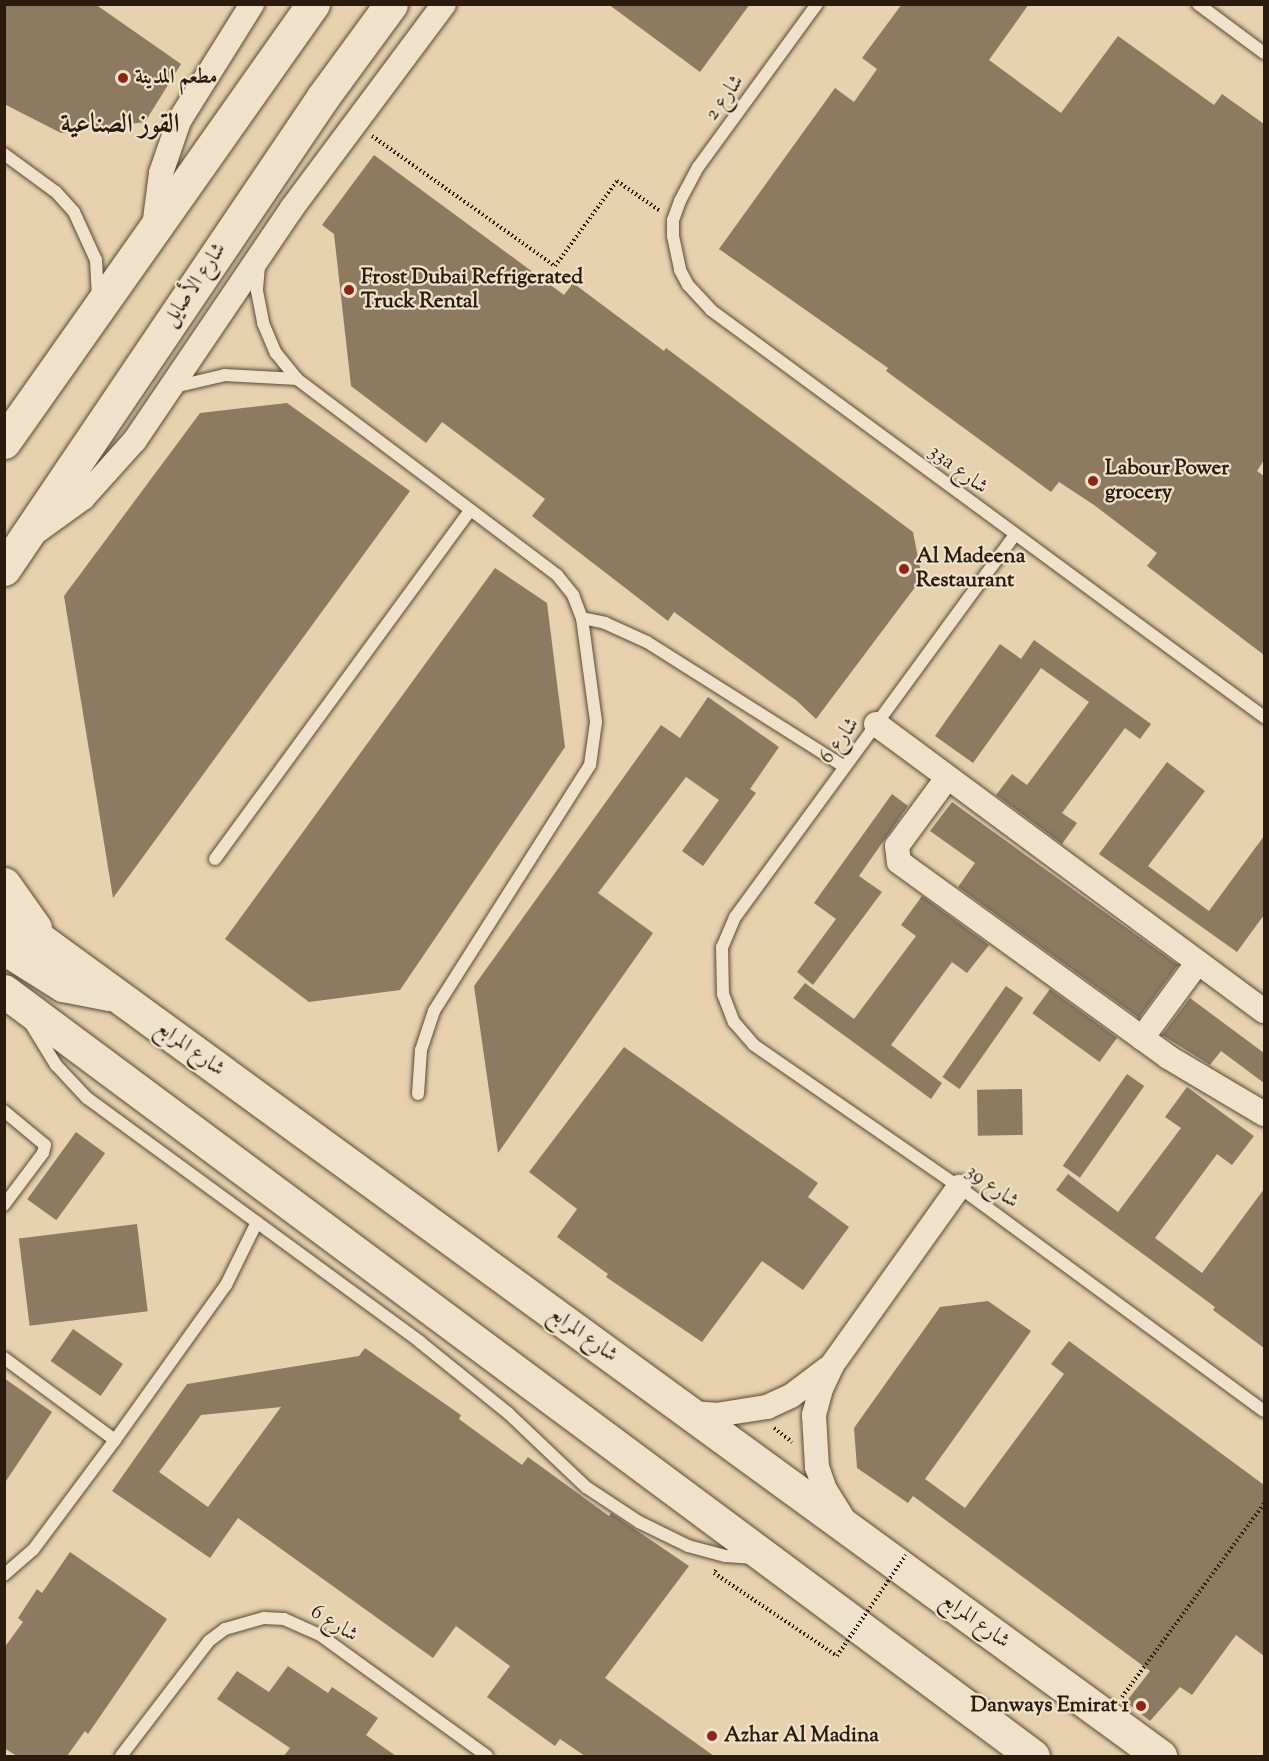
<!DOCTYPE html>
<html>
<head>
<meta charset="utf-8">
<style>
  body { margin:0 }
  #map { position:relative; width:1269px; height:1761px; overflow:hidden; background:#e7d1ae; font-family:"Sorts Mill Goudy",Amiri,serif }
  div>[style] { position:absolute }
  .building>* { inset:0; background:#8d7a60; transform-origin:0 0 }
  .path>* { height:4px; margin-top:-2px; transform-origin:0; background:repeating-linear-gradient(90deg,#2c1b0c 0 1.5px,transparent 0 4.5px) }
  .roads { filter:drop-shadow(0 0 2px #5b4834) drop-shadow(0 0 2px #5b4834) }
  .lane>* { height:12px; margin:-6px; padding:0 6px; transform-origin:6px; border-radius:6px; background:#efe1ca }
  .street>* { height:24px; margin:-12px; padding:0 12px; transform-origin:12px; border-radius:12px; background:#efe1ca }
  .secondary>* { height:33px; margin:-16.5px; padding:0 16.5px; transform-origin:16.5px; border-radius:16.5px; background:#efe1ca }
  .path-bridge>* { height:4px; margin-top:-2px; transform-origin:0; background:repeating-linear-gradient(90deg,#2c1b0c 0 1.5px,transparent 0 4.5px) }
  .dots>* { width:16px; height:16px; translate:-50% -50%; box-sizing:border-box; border:3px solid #efe1ca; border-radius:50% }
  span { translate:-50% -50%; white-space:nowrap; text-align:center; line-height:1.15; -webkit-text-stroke:4.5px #efe1ca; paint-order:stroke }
  .poi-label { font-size:21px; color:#2c1b0c; font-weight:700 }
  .left { translate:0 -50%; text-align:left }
  .right { translate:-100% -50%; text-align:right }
  .street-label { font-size:21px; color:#2c1b0c }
  .district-label { font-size:27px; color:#2c1b0c; font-weight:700 }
  .frame { position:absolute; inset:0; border:6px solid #2c1b0c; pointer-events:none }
</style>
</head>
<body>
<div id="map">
  <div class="building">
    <div style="clip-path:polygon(4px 4px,95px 4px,181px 64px,145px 122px,61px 133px,4px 104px)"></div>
    <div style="clip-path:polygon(608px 4px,750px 4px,700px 72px)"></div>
    <div style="clip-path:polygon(902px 4px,1029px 4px,989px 60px,1061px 113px,1118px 36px,1214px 105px,1222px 94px,1264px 124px,1264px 460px,1257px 471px,1264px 476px,1264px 655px,1147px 566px,1157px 553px,1094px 505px,1059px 482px,1051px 492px,886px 371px,888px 368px,719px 249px,835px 88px,854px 102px,877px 69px,862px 58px)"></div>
    <div style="clip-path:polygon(374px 155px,564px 295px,573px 283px,664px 351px,666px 348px,913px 532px,922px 578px,816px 719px,797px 701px,674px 612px,668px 621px,532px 516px,545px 499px,442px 422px,426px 443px,351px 386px,334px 234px,322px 225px)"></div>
    <div style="clip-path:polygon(287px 403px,410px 491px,113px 898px,64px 596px,200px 413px)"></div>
    <div style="clip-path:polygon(495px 568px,547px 603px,565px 747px,400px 990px,309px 1002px,225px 939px)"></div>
    <div style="clip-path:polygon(1034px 640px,1151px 724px,1140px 739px,1125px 728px,1062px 813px,1077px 823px,1062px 844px,996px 795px,1012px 774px,1027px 785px,1089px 702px,1041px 668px,973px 763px,935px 736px,1000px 644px,1021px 659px)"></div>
    <div style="clip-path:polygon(708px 697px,779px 747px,750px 789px,756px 793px,703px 866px,682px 851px,719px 800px,686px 777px,598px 893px,653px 933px,498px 1153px,474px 986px,661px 725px,680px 738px)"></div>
    <div style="clip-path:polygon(1167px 762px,1205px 791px,1148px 866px,1209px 911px,1264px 836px,1264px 915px,1237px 952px,1099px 854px)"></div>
    <div style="clip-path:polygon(892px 794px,908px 806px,859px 876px,882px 892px,813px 985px,797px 972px,836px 919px,814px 903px)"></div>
    <div style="clip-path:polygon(952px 802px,1178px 965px,1139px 1018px,958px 887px,975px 863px,930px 831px)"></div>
    <div style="clip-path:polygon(922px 896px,989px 945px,967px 973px,952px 962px,891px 1045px,942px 1083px,931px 1099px,793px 998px,805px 983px,854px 1019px,916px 936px,901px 925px)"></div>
    <div style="left:1006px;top:986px;width:21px;height:111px;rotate:35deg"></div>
    <div style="left:1050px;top:989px;width:83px;height:30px;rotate:36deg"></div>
    <div style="clip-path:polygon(1190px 998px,1264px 1053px,1264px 1083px,1221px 1051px,1210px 1065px,1162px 1035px)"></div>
    <div style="clip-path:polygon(624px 1047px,818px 1183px,808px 1197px,849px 1227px,803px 1290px,762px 1261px,702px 1342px,606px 1277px,608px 1274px,557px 1237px,577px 1209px,529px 1172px)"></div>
    <div style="left:1127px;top:1074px;width:21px;height:112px;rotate:35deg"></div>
    <div style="clip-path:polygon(1187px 1087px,1254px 1136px,1232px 1165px,1217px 1154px,1155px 1238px,1202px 1273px,1264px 1189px,1264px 1348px,1213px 1310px,1215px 1307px,1056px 1190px,1068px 1174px,1118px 1212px,1181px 1128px,1165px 1117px)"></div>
    <div style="left:1022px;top:1089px;width:46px;height:45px;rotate:89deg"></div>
    <div style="left:76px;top:1132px;width:36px;height:83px;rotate:36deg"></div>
    <div style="left:137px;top:1224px;width:88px;height:119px;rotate:83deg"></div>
    <div style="clip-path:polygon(988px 1301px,1031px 1331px,925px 1479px,965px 1508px,1064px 1374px,1051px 1364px,1069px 1341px,1264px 1485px,1264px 1656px,1236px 1635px,1192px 1695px,1180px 1687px,1150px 1721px,1126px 1702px,1150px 1671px,913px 1496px,908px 1503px,857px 1468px,854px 1428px,940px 1307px)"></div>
    <div style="left:73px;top:1329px;width:61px;height:39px;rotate:35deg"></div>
    <div style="clip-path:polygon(evenodd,365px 1348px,461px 1415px,459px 1419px,522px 1465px,528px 1457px,609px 1516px,611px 1513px,689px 1566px,605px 1678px,714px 1756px,585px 1756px,560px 1739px,555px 1746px,487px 1697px,510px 1666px,456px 1626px,433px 1658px,238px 1518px,210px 1558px,112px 1491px,187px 1384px,359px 1356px,365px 1348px,281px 1407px,208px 1507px,159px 1472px,201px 1415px,281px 1407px)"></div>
    <div style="clip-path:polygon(4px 1378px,52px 1412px,4px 1484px)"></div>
    <div style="clip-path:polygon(70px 1552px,167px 1619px,88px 1734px,85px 1731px,67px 1756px,17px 1756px,4px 1748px,4px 1648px,23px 1622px,18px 1618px,37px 1589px,42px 1593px)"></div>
    <div style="clip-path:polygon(288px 1666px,328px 1693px,332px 1687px,378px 1718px,366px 1735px,396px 1756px,284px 1756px,290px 1748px,217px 1699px,237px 1671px,269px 1692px)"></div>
  </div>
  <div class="path">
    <div style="left:372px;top:136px;width:224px;rotate:35.4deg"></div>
    <div style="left:555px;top:266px;width:105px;rotate:-53.9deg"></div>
    <div style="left:617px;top:181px;width:52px;rotate:34.9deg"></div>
    <div style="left:774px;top:1428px;width:23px;rotate:38deg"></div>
    <div style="left:716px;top:1570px;width:4px;rotate:124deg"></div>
    <div style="left:714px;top:1573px;width:148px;rotate:34deg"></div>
    <div style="left:1122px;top:1697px;width:240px;rotate:-53.7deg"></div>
  </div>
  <div class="roads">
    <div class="lane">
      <div style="left:817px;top:4px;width:202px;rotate:126.1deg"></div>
      <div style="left:698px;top:167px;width:38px;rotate:118deg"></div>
      <div style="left:680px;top:201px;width:20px;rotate:110deg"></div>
      <div style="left:673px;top:220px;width:16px;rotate:90deg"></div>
      <div style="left:673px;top:236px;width:35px;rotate:78deg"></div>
      <div style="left:680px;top:270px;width:17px;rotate:62deg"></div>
      <div style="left:688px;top:285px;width:34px;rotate:47deg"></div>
      <div style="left:711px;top:310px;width:687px;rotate:36.35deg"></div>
      <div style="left:1198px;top:4px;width:82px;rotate:36.6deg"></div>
      <div style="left:4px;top:154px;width:64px;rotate:36.2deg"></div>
      <div style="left:56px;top:192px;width:27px;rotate:48deg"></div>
      <div style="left:74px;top:212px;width:53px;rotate:65.4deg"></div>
      <div style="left:96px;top:260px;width:34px;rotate:87deg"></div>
      <div style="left:259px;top:266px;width:25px;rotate:95deg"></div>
      <div style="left:257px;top:291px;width:33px;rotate:79deg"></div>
      <div style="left:263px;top:323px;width:33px;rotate:67deg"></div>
      <div style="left:276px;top:353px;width:33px;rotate:51deg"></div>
      <div style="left:297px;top:379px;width:326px;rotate:37deg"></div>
      <div style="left:557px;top:575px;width:26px;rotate:51deg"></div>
      <div style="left:573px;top:595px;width:25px;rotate:69deg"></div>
      <div style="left:582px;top:618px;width:105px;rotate:82.3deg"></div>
      <div style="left:596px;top:722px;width:43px;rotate:97.9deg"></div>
      <div style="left:590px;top:765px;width:291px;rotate:122.4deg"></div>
      <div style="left:434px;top:1011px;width:41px;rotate:108.4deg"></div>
      <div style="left:421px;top:1050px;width:44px;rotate:93.9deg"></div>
      <div style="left:174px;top:387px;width:52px;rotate:-13.2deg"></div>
      <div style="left:225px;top:375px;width:72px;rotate:3.2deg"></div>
      <div style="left:1014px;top:536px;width:472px;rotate:126.2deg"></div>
      <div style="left:735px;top:917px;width:33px;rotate:113deg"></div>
      <div style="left:722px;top:947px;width:47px;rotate:88.8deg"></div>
      <div style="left:723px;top:994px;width:30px;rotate:69deg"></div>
      <div style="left:734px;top:1022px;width:30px;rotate:49deg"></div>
      <div style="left:754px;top:1045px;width:249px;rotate:34.7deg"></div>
      <div style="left:959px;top:1187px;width:378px;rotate:36.3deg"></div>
      <div style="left:582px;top:618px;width:24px;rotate:12deg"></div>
      <div style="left:605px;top:623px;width:46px;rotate:24.3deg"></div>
      <div style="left:647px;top:642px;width:234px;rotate:32.3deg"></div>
      <div style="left:215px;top:859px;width:432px;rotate:-53.8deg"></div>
      <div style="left:29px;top:1021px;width:52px;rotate:58.5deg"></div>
      <div style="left:56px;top:1065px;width:45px;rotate:46.8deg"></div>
      <div style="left:87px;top:1098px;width:413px;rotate:36.2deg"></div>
      <div style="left:420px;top:1342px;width:113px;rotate:38.9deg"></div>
      <div style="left:508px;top:1413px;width:108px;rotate:43.5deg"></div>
      <div style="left:586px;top:1487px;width:64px;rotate:33.4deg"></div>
      <div style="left:639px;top:1522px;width:55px;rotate:26.1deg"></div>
      <div style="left:688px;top:1546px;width:39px;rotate:15deg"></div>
      <div style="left:726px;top:1556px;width:28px;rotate:4deg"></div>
      <div style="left:4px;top:1111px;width:53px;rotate:39.7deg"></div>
      <div style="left:45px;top:1145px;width:8px;rotate:104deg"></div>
      <div style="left:43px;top:1153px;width:65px;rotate:126.9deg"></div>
      <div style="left:4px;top:1358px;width:138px;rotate:36.5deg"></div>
      <div style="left:4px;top:1575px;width:38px;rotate:-41deg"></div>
      <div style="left:33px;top:1550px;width:137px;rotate:-53.3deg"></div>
      <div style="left:115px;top:1440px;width:191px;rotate:-54.4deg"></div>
      <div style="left:226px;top:1285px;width:70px;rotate:-63.8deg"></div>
      <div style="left:121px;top:1756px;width:145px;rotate:-52.6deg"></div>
      <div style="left:209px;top:1641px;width:20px;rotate:-37deg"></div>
      <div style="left:225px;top:1629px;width:41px;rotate:-15.8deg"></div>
      <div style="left:264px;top:1618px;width:20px;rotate:3deg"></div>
      <div style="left:284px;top:1619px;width:39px;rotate:24deg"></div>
      <div style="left:320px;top:1635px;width:206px;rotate:35.9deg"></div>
    </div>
    <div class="street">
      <div style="left:154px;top:227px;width:54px;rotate:-82.6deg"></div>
      <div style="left:161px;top:173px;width:55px;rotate:-70.9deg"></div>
      <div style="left:179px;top:121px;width:138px;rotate:-58deg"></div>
      <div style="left:33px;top:534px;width:62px;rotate:-35.8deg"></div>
      <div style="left:83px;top:498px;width:78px;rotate:-48.1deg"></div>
      <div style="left:135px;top:440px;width:280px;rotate:-55.9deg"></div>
      <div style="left:292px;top:208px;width:254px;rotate:-53.3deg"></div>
      <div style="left:876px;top:724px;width:483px;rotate:36.5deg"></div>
      <div style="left:947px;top:778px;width:84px;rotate:126.3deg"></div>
      <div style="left:897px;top:846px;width:16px;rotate:83deg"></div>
      <div style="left:899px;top:862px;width:332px;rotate:35.9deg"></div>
      <div style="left:1168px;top:1057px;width:112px;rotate:30.7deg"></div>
      <div style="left:1142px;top:1038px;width:94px;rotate:-53.6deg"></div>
      <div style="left:690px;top:1413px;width:26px;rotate:4deg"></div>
      <div style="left:716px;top:1415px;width:52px;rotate:-8.9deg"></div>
      <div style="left:767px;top:1407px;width:26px;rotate:-25deg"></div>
      <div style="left:791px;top:1396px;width:46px;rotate:-37.1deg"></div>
      <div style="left:844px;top:1520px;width:36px;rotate:-122deg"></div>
      <div style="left:825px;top:1490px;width:24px;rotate:-109deg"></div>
      <div style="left:817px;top:1467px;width:52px;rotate:-93.3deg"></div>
      <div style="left:814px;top:1415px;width:27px;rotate:-75deg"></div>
      <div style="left:821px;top:1389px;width:26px;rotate:-65deg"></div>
      <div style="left:832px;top:1365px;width:219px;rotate:-54.5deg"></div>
    </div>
    <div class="secondary">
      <div style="left:4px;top:442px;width:536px;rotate:-54.8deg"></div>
      <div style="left:4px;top:569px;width:570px;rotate:-55.95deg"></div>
      <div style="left:323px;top:97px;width:115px;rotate:-53.8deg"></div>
      <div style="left:4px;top:884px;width:54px;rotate:54.8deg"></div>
      <div style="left:4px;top:913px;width:1431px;rotate:36.1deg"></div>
      <div style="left:4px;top:948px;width:70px;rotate:32.1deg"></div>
      <div style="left:63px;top:985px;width:47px;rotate:11.1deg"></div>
      <div style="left:4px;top:991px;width:1282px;rotate:36.63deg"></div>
    </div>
  </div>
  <div class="path-bridge">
    <div style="left:837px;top:1656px;width:122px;rotate:-55.7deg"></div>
  </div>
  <div class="dots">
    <div style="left:123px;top:78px;background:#8f2418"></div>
    <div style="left:349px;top:290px;background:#8f2418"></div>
    <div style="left:1093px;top:481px;background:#8f2418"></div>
    <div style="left:904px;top:569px;background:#8f2418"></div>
    <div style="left:1141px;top:1706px;background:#8f2418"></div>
    <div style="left:712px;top:1736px;background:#8f2418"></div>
  </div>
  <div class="poi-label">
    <span class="left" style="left:135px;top:78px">مطعم المدينة</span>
    <span class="left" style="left:361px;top:290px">Frost Dubai Refrigerated<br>Truck Rental</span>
    <span class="left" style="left:1105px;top:481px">Labour Power<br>grocery</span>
    <span class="left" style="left:916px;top:569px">Al Madeena<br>Restaurant</span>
    <span class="right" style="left:1129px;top:1706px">Danways Emirat 1</span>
    <span class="left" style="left:724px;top:1736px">Azhar Al Madina</span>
  </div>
  <div class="street-label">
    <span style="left:725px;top:98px;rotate:-54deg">شارع 2</span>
    <span style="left:195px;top:285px;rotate:-56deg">شارع الأصايل</span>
    <span style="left:958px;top:470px;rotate:37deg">33a شارع</span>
    <span style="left:840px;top:741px;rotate:-54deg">شارع 6</span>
    <span style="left:190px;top:1049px;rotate:36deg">شارع المرابع</span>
    <span style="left:992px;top:1187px;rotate:36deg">شارع 39</span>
    <span style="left:583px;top:1335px;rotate:36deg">شارع المرابع</span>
    <span style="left:975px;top:1621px;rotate:36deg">شارع المرابع</span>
    <span style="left:334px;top:1624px;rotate:32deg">شارع 6</span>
  </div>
  <div class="district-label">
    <span style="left:120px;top:126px">القوز الصناعية</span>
  </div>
  <div class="frame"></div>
</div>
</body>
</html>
